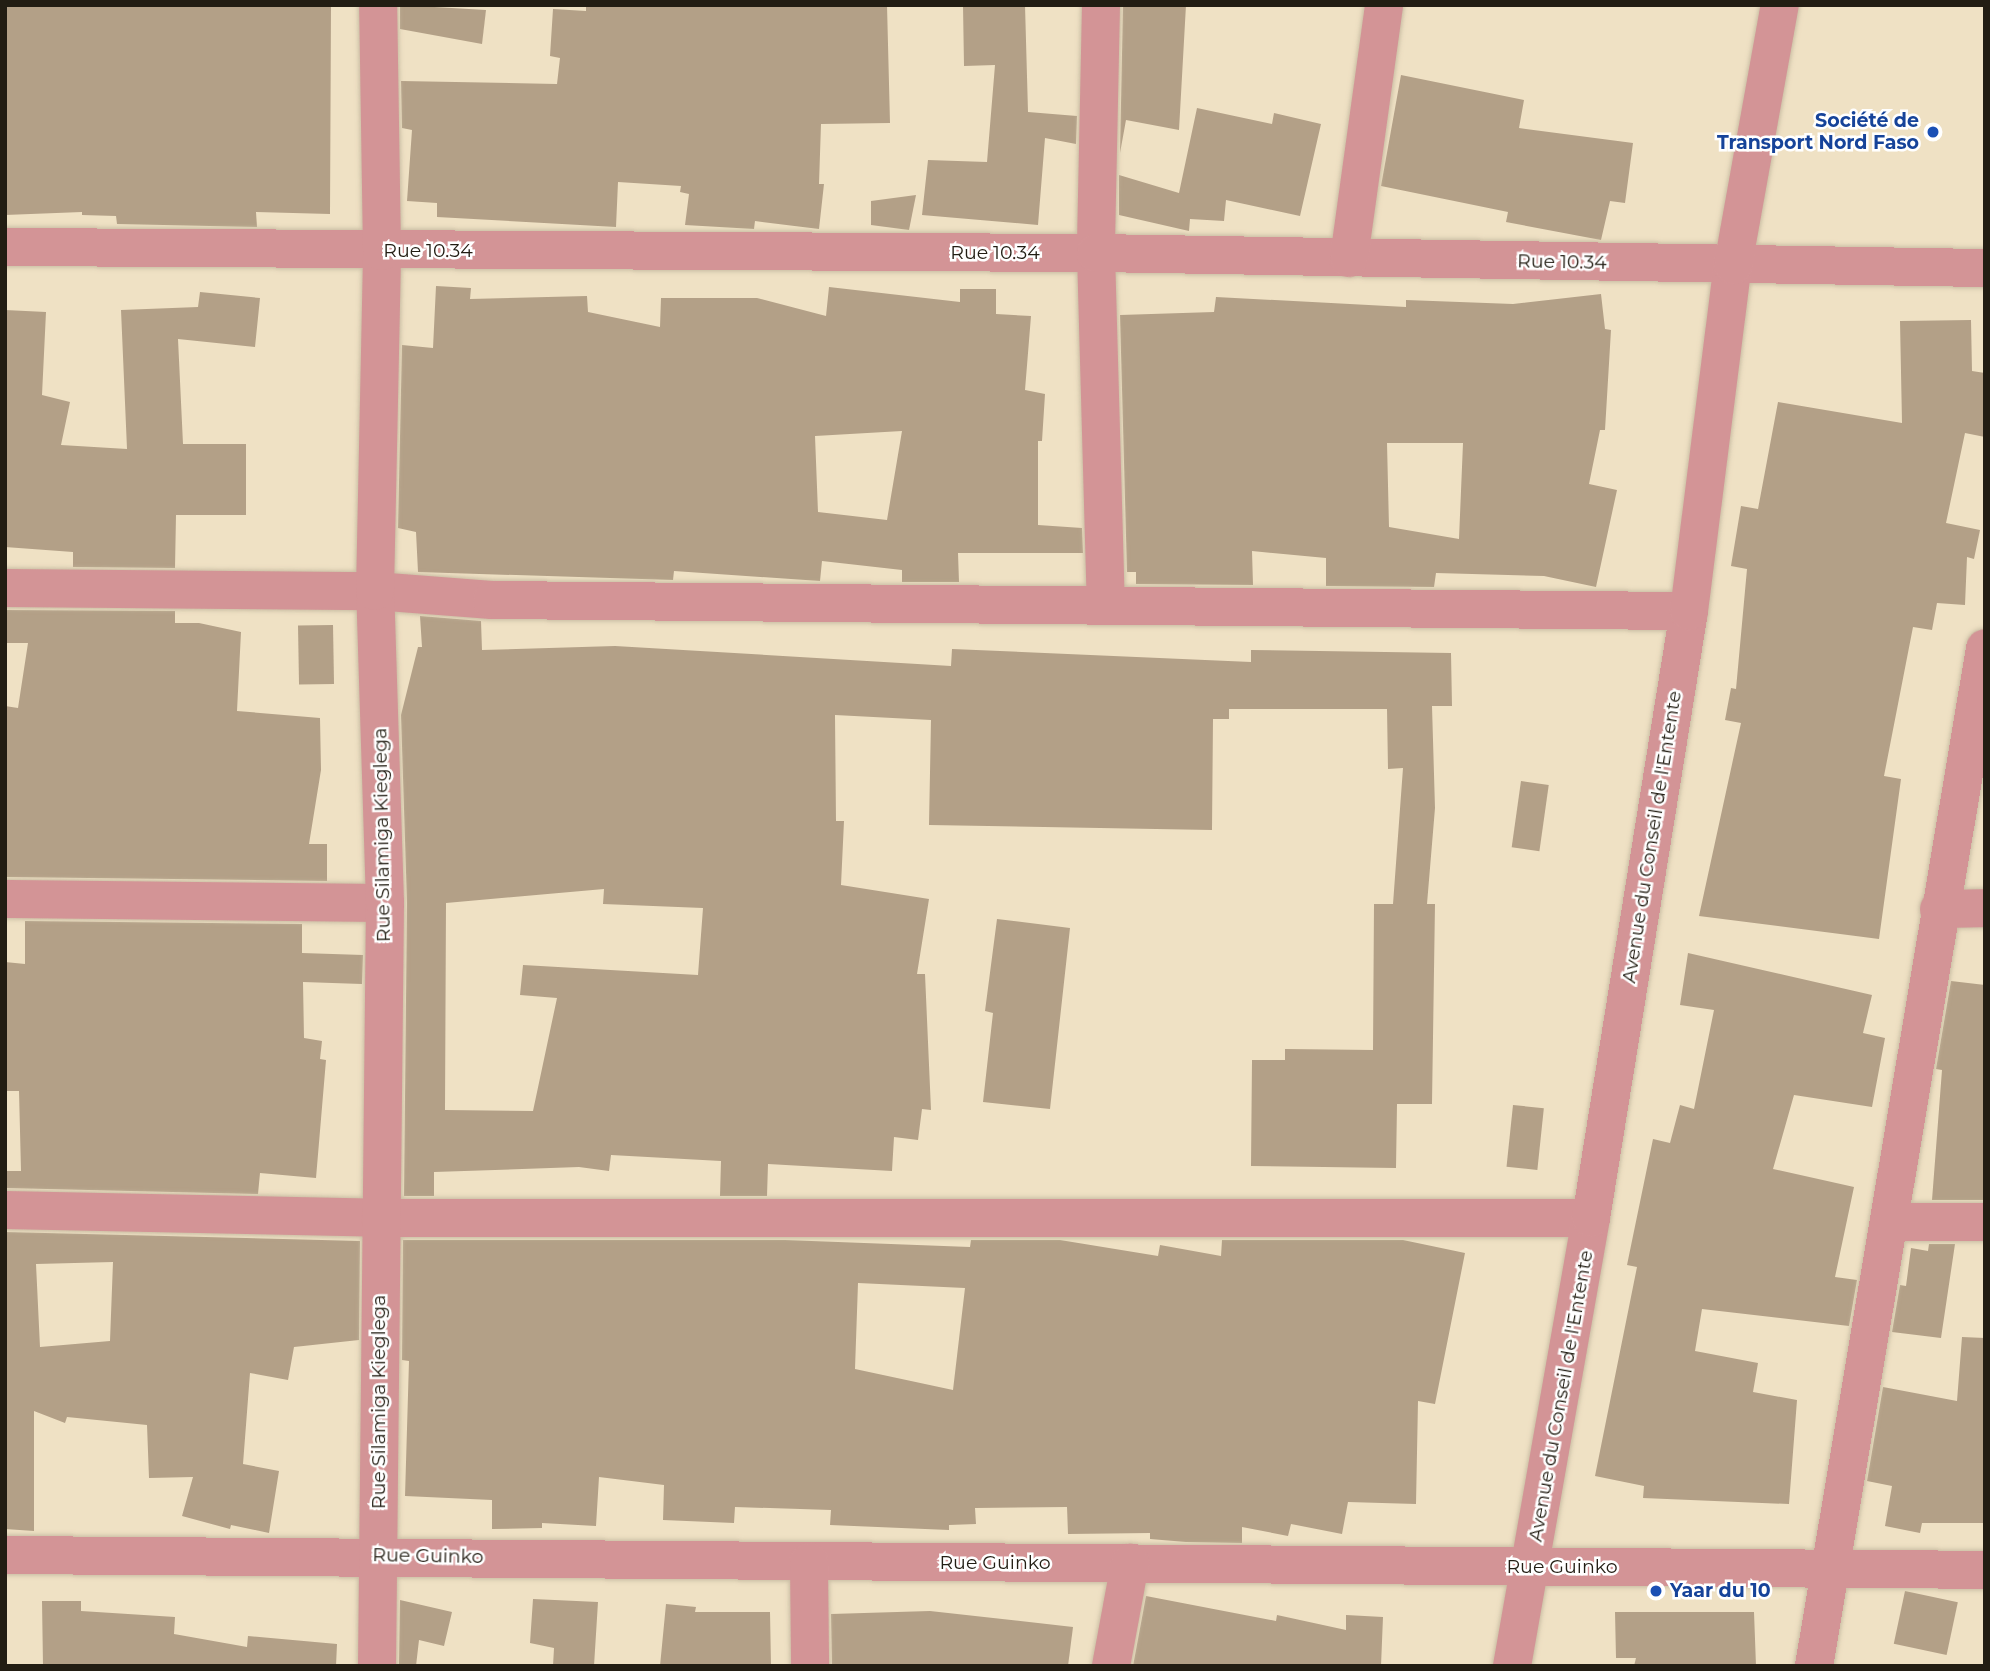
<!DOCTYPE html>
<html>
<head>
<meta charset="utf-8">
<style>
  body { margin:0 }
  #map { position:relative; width:1990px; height:1671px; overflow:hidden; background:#efe1c4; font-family:Montserrat,sans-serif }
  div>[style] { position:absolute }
  .building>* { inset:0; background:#b3a087; transform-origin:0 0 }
  .roads { filter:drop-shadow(0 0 2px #cabea4) drop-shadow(0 0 2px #cabea4) }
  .minor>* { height:38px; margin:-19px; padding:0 19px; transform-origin:19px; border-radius:19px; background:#d39496 }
  .tertiary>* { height:38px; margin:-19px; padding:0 19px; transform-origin:19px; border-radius:19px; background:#d39496 }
  .dots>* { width:19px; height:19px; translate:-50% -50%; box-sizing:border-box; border:4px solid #fff; border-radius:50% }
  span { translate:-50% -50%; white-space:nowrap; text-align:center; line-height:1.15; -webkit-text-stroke:5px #fff; paint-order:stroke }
  .transit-label { font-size:19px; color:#164399; font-weight:700 }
  .right { translate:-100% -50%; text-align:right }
  .left { translate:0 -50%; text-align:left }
  .street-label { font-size:19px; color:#221d13 }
  .frame { position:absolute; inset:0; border:7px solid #221d13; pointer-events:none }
</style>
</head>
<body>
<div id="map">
  <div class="building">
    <div style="clip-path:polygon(5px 5px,331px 5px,330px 214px,256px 212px,257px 227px,117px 224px,116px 216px,82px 215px,82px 212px,5px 215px)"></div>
    <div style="clip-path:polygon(400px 5px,486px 10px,482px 44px,400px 29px)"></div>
    <div style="clip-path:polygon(586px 5px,887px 5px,890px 123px,821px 124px,819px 184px,824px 184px,819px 229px,755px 221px,754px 229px,685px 225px,689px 194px,680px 192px,681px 186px,618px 182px,616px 227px,437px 217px,437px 203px,407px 201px,412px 130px,402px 128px,401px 81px,557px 84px,560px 58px,550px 56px,553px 9px,586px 11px)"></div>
    <div style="clip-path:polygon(1025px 5px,1028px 112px,1077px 116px,1076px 144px,1045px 138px,1038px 225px,922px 215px,928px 160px,987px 162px,995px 65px,964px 66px,963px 6px)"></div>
    <div style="clip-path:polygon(1123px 5px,1186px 5px,1179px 130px,1126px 120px,1120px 153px)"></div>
    <div style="clip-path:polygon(1401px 75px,1524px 100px,1519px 128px,1633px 143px,1625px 203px,1610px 201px,1601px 240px,1506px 222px,1508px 212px,1381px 186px)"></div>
    <div style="clip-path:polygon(1197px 108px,1272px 124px,1274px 113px,1321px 124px,1300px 216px,1226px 200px,1224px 221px,1190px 219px,1189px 231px,1119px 215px,1119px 175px,1179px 193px)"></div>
    <div style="clip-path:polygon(916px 195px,909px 230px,871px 225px,871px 201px)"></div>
    <div style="clip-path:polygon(evenodd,436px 286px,471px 288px,470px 299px,587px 296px,588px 312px,660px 327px,661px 298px,757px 298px,826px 316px,829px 287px,960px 302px,960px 289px,996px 289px,996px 314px,1031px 316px,1025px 390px,1045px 394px,1042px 441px,1038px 441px,1038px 525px,1082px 528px,1083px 553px,958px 553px,959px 582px,902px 582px,902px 570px,822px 561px,820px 581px,674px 571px,673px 580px,418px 572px,416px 532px,398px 528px,402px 345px,433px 348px,436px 286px,902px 431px,887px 520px,818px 512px,815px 436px,902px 431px)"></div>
    <div style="clip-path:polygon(200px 292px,260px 298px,255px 347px,178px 339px,183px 444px,246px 444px,246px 515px,176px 515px,175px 568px,73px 567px,73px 552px,5px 547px,5px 310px,46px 312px,42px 395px,70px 402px,61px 445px,127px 449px,121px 310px,198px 307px)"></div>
    <div style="clip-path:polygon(evenodd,1601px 294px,1605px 329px,1611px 330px,1605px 430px,1600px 430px,1589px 484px,1617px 490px,1596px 587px,1544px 576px,1436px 573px,1434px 587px,1326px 586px,1326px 558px,1252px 551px,1253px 585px,1136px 584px,1136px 572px,1127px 572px,1120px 315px,1214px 312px,1216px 297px,1406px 307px,1406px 300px,1513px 304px,1601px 294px,1387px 443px,1463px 443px,1459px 539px,1389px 527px,1387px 443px)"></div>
    <div style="clip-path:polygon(1971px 320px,1972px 371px,1985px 373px,1985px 437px,1965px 433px,1946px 523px,1980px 530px,1974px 559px,1967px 557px,1965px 605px,1937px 603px,1932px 630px,1913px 627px,1884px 776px,1901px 779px,1879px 939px,1699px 916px,1741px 723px,1725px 720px,1731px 688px,1736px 689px,1747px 569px,1731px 566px,1741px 506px,1758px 509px,1778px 402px,1902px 423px,1900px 321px)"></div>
    <div style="clip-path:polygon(5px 610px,175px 611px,175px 623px,199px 623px,241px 632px,237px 711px,320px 718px,321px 770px,309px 844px,327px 844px,327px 881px,5px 877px,5px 706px,18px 708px,28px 643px,5px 643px)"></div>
    <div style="clip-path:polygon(evenodd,420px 616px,481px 621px,482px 650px,615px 646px,951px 666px,952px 649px,1251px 662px,1251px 650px,1451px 653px,1452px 706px,1432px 706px,1435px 808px,1427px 904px,1435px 904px,1432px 1104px,1397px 1104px,1396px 1168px,1251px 1166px,1252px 1060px,1285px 1060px,1285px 1049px,1373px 1050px,1374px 904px,1393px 904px,1403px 768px,1388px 769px,1387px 709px,1229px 709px,1229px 719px,1213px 719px,1212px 830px,929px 825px,931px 720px,835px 715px,836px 821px,844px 821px,841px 885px,929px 899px,917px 974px,925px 974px,931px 1110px,922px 1109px,918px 1140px,894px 1137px,892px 1171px,768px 1164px,767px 1196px,720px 1196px,721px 1161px,611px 1155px,609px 1171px,579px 1167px,434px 1172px,434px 1196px,404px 1196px,407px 903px,401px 715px,418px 647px,422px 647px,420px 616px,604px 889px,603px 904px,703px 908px,698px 975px,523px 965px,520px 995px,557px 998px,533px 1111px,445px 1110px,446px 903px,604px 889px)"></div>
    <div style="left:333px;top:625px;width:59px;height:35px;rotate:89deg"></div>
    <div style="left:1521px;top:781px;width:28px;height:67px;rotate:8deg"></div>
    <div style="clip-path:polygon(997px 919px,1070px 928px,1050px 1109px,983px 1102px,993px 1013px,985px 1011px)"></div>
    <div style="clip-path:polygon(25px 921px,302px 924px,302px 953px,363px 955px,362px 984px,303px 982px,304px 1038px,322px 1041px,320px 1059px,326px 1060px,316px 1178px,260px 1173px,258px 1194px,5px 1188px,5px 1171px,21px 1171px,19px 1091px,5px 1091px,5px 962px,25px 964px)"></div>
    <div style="clip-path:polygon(1688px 953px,1872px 995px,1863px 1033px,1885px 1038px,1872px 1107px,1794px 1095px,1773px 1169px,1854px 1187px,1835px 1277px,1857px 1280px,1849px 1326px,1702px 1309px,1695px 1351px,1758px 1363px,1753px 1392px,1797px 1400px,1789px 1504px,1643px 1498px,1644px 1486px,1595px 1476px,1637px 1267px,1627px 1265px,1653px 1139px,1670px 1143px,1680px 1105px,1694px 1109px,1714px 1010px,1680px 1005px)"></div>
    <div style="clip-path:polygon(1951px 981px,1985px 985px,1985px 1200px,1932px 1200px,1942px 1070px,1936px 1069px)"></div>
    <div style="left:1513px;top:1105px;width:31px;height:62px;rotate:6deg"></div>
    <div style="clip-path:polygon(evenodd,5px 1232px,360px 1241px,359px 1340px,294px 1347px,288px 1380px,250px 1373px,243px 1464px,279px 1471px,269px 1533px,231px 1525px,230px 1529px,182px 1516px,193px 1477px,149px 1478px,147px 1425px,67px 1417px,65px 1423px,34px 1411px,34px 1531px,5px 1529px,5px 1232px,113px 1262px,110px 1341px,40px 1347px,36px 1264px,113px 1262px)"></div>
    <div style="clip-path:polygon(evenodd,403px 1240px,785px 1240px,970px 1247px,971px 1240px,1060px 1240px,1158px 1256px,1160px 1245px,1221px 1256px,1222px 1240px,1403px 1240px,1465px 1253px,1435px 1404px,1418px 1401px,1416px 1504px,1348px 1502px,1342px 1534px,1291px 1524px,1288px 1536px,1242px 1527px,1242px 1543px,1186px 1542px,1150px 1539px,1150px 1533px,1068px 1534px,1067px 1507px,975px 1508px,976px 1524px,949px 1525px,949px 1530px,830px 1525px,831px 1510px,735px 1507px,734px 1523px,663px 1520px,664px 1485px,599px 1477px,596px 1526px,542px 1523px,542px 1528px,492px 1529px,492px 1500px,405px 1496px,409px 1361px,402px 1360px,403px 1240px,858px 1283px,965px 1288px,953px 1390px,855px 1369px,858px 1283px)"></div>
    <div style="clip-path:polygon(1929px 1244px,1955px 1244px,1941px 1338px,1892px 1332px,1900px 1285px,1906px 1286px,1911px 1248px,1928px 1251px)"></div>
    <div style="clip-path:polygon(1962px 1337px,1985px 1338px,1985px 1523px,1922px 1523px,1920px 1533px,1885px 1526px,1892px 1486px,1867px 1481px,1883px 1387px,1957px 1401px)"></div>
    <div style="left:1905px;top:1591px;width:54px;height:54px;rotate:12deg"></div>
    <div style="clip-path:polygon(1146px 1596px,1276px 1621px,1277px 1615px,1346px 1630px,1346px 1615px,1383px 1617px,1381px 1666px,1133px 1666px)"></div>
    <div style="clip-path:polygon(533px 1599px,598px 1602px,594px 1666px,553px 1666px,554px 1648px,530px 1643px)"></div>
    <div style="clip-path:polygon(400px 1600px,452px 1612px,444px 1646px,419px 1640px,416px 1666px,399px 1664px)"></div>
    <div style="clip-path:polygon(42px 1601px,81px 1601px,81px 1611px,175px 1617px,174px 1634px,247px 1647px,248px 1636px,337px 1644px,336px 1666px,43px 1666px)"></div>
    <div style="clip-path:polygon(666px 1604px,696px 1607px,695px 1612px,770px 1612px,771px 1666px,660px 1666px)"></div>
    <div style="clip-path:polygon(930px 1611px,1073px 1627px,1068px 1666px,832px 1666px,831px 1614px)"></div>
    <div style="clip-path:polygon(1615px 1612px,1754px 1612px,1756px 1666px,1634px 1666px,1636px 1658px,1616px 1658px)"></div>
  </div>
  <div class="roads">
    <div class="minor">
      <div style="left:1101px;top:5px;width:248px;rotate:91.2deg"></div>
      <div style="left:1096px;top:253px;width:349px;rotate:88.4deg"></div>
      <div style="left:5px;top:247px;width:1091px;rotate:0.32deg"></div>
      <div style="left:1096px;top:253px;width:889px;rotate:0.97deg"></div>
      <div style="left:1349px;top:258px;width:255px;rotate:-82.1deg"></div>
      <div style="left:5px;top:588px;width:370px;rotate:0.5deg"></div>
      <div style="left:375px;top:591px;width:117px;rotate:4.4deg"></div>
      <div style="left:492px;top:600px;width:1197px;rotate:0.53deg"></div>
      <div style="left:5px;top:899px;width:380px;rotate:0.6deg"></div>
      <div style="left:1939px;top:909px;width:46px;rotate:-1.2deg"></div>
      <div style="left:5px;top:1210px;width:375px;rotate:1.2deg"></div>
      <div style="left:380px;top:1218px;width:1211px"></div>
      <div style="left:1891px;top:1222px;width:94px"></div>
      <div style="left:5px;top:1555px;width:1980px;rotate:0.43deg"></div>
      <div style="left:809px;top:1562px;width:104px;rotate:89.4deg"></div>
      <div style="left:377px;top:1666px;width:763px;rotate:-89.4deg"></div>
      <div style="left:385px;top:903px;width:312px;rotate:-91.8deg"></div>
      <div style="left:375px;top:591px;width:340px;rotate:-88.8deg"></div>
      <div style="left:382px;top:251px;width:246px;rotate:-90.9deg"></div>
      <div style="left:1111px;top:1666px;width:105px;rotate:-79.5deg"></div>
      <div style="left:1814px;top:1666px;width:1032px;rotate:-80.46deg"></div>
    </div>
    <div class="tertiary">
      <div style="left:1512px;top:1666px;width:455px;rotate:-80deg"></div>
      <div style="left:1591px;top:1218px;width:615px;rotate:-80.83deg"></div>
      <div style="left:1689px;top:611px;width:349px;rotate:-82.8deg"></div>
      <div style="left:1733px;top:265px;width:264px;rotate:-79.8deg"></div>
    </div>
  </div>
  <div class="dots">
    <div style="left:1933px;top:132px;background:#1a4fb4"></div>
    <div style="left:1656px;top:1591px;background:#1a4fb4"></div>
  </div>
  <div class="transit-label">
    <span class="right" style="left:1919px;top:132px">Société de<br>Transport Nord Faso</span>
    <span class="left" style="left:1670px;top:1591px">Yaar du 10</span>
  </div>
  <div class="street-label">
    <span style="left:428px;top:251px">Rue 10.34</span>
    <span style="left:995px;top:253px">Rue 10.34</span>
    <span style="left:1562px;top:262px;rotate:1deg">Rue 10.34</span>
    <span style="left:382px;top:835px;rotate:-91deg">Rue Silamiga Kieglega</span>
    <span style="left:1652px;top:837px;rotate:-81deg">Avenue du Conseil de l'Entente</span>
    <span style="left:1561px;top:1396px;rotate:-80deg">Avenue du Conseil de l'Entente</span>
    <span style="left:379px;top:1402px;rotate:-90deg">Rue Silamiga Kieglega</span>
    <span style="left:428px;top:1556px;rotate:1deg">Rue Guinko</span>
    <span style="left:995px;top:1563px">Rue Guinko</span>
    <span style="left:1562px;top:1567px">Rue Guinko</span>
  </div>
  <div class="frame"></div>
</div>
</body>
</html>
